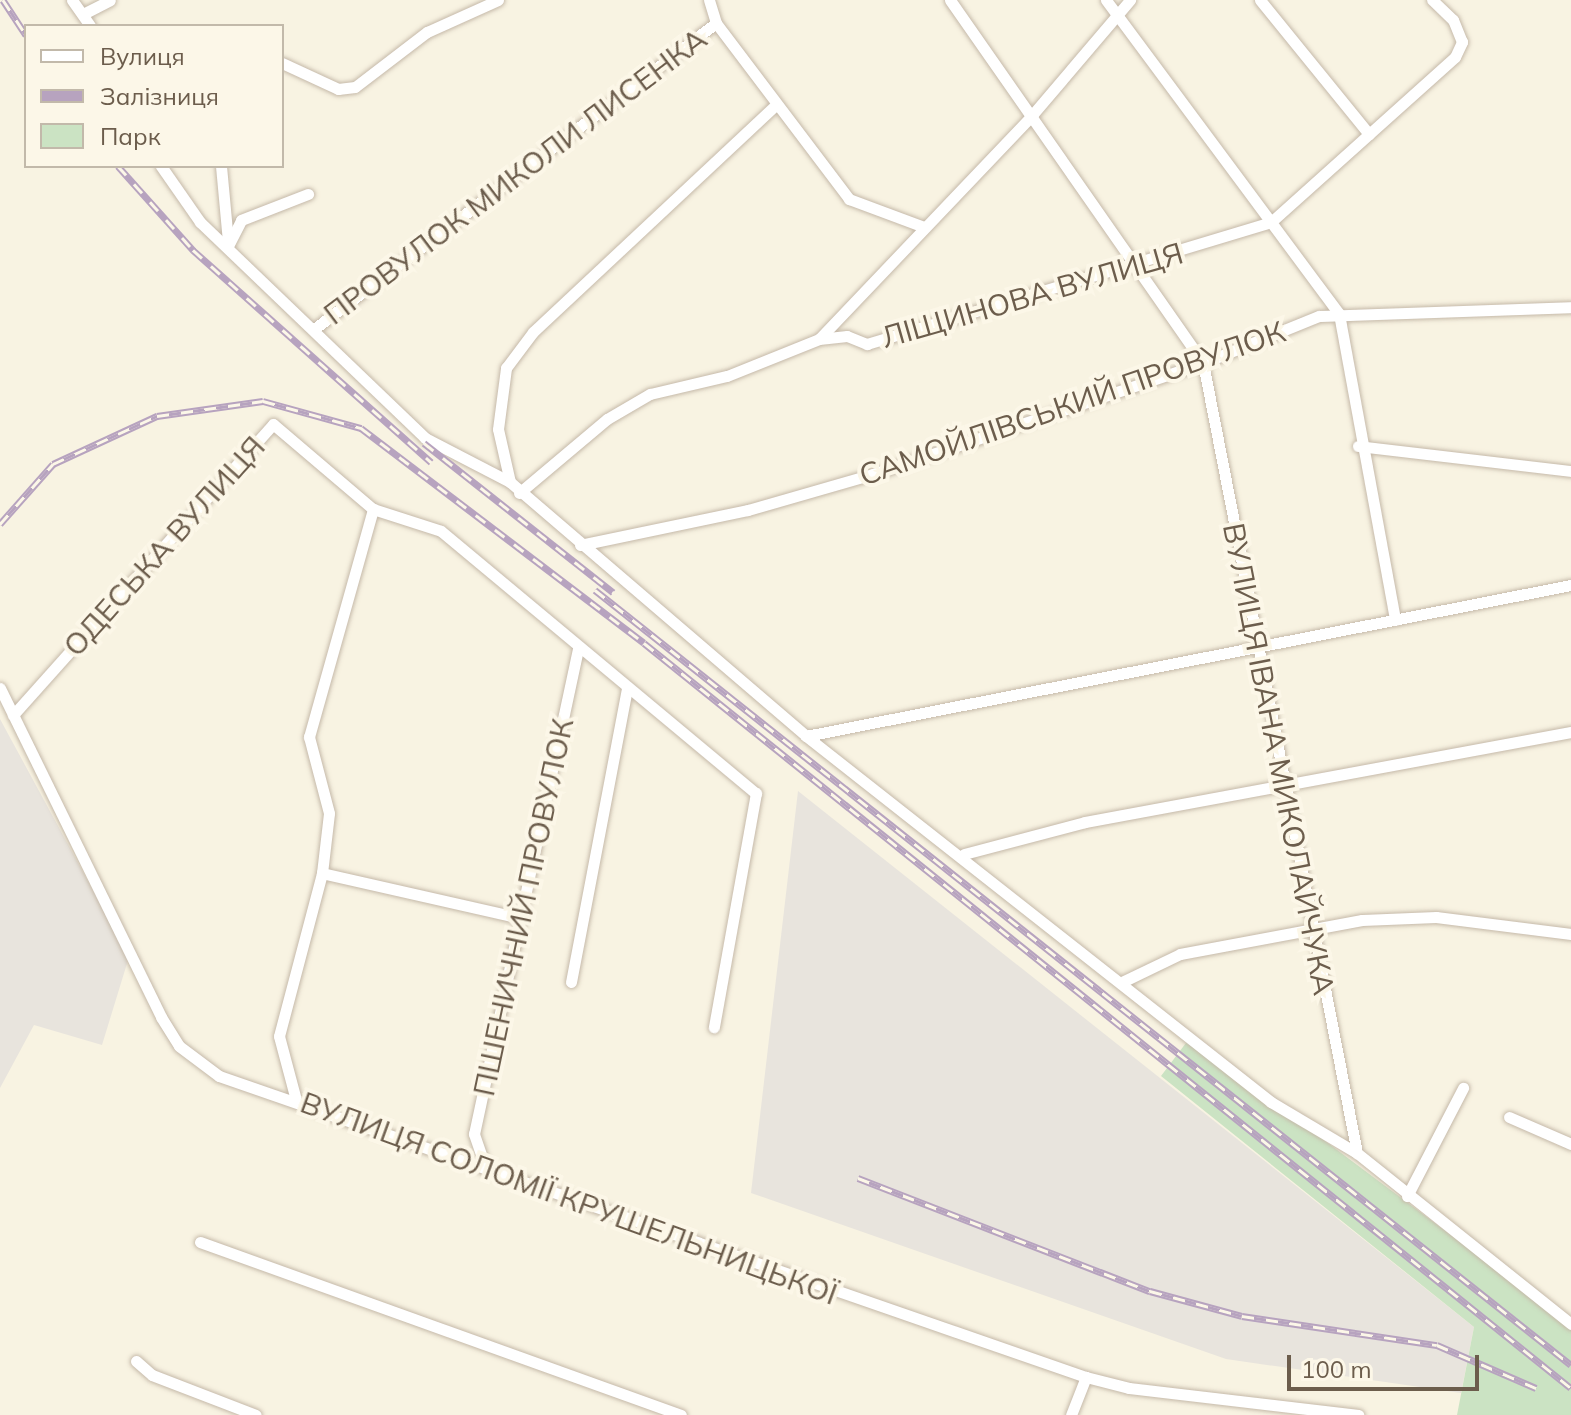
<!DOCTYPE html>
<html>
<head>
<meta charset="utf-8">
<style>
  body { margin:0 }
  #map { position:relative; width:1571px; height:1415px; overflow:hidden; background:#f8f3e2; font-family:Mulish,sans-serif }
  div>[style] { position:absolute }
  .industrial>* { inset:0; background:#e8e4dd }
  .green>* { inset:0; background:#cbe3c3 }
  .roads { filter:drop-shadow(0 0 2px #c5b9a9) drop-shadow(0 0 2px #c5b9a9) }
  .minor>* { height:11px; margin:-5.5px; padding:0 5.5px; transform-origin:5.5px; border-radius:5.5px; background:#fff }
  .rail>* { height:7px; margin-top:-3.5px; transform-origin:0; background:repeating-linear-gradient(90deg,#fcf7e8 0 12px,#b7a3bf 0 24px); box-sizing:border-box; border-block:2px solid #b7a3bf }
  span { translate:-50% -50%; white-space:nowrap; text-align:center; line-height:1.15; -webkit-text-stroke:8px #fcf7e8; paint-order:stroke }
  .street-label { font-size:30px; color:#6c5d4c }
  .legend { position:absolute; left:24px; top:24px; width:260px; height:144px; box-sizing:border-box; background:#fcf7e8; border:2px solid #c2b9aa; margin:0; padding:10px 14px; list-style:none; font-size:24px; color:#6c5d4c }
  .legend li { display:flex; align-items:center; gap:16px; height:40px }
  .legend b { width:40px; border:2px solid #c2b9aa }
  .scale { position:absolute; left:1287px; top:1355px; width:192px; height:36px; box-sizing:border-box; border:4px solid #6c5d4c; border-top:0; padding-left:10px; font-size:24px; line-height:28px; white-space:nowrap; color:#6c5d4c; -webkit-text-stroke:6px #fcf7e8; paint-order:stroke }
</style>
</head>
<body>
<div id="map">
  <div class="industrial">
    <div style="clip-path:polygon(0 719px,129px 957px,102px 1045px,34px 1025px,0 1088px)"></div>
    <div style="clip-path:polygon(798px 791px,1474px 1327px,1461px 1393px,1226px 1359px,751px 1193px)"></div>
  </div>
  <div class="green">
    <div style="clip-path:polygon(1189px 1039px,1571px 1325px,1571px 1415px,1457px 1415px,1474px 1327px,1161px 1076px)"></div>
  </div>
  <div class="roads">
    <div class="minor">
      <div style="left:72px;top:0;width:32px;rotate:55deg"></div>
      <div style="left:709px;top:0;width:24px;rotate:73deg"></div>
      <div style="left:716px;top:23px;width:221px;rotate:52.9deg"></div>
      <div style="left:849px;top:199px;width:80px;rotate:20.5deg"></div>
      <div style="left:950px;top:0;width:442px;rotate:55.1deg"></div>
      <div style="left:1203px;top:363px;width:805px;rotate:78.97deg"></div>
      <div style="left:1106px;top:0;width:391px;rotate:53.4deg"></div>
      <div style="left:1339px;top:314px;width:311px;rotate:79.6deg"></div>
      <div style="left:1260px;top:0;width:173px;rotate:50.9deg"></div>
      <div style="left:83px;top:14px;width:30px;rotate:-27deg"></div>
      <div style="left:282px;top:63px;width:62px;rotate:24.9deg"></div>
      <div style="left:338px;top:89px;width:17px;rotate:-7deg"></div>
      <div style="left:355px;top:87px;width:91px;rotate:-37.4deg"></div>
      <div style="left:427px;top:32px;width:78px;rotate:-24.3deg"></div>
      <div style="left:161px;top:166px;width:68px;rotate:55.1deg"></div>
      <div style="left:200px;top:222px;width:312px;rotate:43.8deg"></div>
      <div style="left:425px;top:438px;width:96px;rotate:27.4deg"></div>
      <div style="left:510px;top:482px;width:390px;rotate:40.6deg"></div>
      <div style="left:806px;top:736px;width:592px;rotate:38.21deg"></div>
      <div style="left:1271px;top:1102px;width:100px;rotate:30.7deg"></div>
      <div style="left:1357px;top:1153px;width:274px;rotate:38.6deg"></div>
      <div style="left:221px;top:166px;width:75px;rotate:84.7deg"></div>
      <div style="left:228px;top:246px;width:29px;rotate:-63deg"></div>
      <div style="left:241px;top:220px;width:72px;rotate:-21.2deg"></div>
      <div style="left:314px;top:329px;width:505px;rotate:-37.28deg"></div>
      <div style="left:820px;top:338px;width:309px;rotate:-46.4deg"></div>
      <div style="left:1033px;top:114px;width:150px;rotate:-49.6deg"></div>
      <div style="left:1358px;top:446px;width:214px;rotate:6.7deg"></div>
      <div style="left:510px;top:482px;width:54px;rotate:-102.8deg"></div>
      <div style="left:498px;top:429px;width:62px;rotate:-82.5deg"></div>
      <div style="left:506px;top:368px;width:45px;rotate:-53.1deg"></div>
      <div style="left:533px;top:332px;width:333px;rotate:-43.1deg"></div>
      <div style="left:519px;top:493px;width:115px;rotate:-40.1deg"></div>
      <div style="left:607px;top:419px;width:50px;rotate:-30.2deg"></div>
      <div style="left:650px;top:394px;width:79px;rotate:-13.2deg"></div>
      <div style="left:727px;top:376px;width:99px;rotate:-21.9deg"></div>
      <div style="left:819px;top:339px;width:28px;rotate:-6deg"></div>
      <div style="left:847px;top:336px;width:22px;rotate:22deg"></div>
      <div style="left:867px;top:344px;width:422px;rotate:-16.8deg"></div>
      <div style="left:1271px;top:222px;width:247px;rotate:-41.9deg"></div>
      <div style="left:1455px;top:57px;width:17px;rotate:-65deg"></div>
      <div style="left:1462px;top:42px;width:24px;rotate:-112deg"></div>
      <div style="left:1453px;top:20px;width:29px;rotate:-136deg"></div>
      <div style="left:580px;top:545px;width:172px;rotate:-11.8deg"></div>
      <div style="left:748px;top:510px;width:130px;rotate:-16.1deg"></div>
      <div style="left:873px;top:474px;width:348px;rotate:-18.6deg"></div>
      <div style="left:1203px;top:363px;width:125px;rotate:-22.1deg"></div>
      <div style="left:1319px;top:316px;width:252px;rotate:-2deg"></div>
      <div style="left:0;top:688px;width:366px;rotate:63.9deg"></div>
      <div style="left:161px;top:1017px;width:34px;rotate:58deg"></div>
      <div style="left:179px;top:1046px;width:50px;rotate:36.9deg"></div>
      <div style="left:219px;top:1076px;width:918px;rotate:19.15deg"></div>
      <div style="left:1086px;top:1377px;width:44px;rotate:14.3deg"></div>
      <div style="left:1129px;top:1388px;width:231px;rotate:6.7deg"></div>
      <div style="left:13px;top:715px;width:390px;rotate:-48.2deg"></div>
      <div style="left:273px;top:424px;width:131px;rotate:40.4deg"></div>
      <div style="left:373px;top:509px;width:71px;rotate:17.9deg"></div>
      <div style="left:441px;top:531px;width:410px;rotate:39.8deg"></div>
      <div style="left:756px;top:793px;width:238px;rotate:100.2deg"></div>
      <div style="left:806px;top:736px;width:780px;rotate:-11.17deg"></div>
      <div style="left:964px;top:854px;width:125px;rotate:-14.8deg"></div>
      <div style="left:1085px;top:822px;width:494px;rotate:-10.5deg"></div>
      <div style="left:322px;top:873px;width:203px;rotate:12.8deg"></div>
      <div style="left:1124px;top:981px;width:62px;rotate:-25.7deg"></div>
      <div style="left:1180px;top:954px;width:185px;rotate:-10.6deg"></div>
      <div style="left:1362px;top:920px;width:74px;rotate:-2.3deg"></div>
      <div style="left:1436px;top:917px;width:136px;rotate:7.2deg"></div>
      <div style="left:571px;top:982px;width:299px;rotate:-79.2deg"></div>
      <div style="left:296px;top:1100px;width:66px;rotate:-104.9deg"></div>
      <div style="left:279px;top:1036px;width:169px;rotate:-75.2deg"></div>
      <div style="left:322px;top:873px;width:60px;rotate:-83.3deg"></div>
      <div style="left:329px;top:813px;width:79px;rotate:-104.7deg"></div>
      <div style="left:309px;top:737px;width:237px;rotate:-74.3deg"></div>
      <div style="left:1509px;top:1117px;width:68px;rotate:23.5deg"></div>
      <div style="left:484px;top:1163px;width:31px;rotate:-109deg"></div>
      <div style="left:474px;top:1134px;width:496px;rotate:-77.9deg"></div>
      <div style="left:1407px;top:1196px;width:122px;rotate:-62.6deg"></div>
      <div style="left:200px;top:1242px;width:511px;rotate:19.78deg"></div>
      <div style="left:136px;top:1361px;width:21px;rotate:41deg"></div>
      <div style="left:152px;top:1375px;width:111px;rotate:21deg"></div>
      <div style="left:1071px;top:1415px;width:41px;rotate:-68.5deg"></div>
    </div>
  </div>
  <div class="rail">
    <div style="left:3px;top:0;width:42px;rotate:56.7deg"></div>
    <div style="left:118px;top:166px;width:113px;rotate:48.2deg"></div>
    <div style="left:193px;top:250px;width:319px;rotate:41.7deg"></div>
    <div style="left:424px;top:443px;width:241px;rotate:38.3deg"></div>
    <div style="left:0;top:524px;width:80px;rotate:-48.5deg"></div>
    <div style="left:53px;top:464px;width:115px;rotate:-24.8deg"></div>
    <div style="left:157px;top:416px;width:107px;rotate:-8.1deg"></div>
    <div style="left:263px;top:401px;width:102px;rotate:15.4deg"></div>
    <div style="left:361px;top:428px;width:355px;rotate:37.2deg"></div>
    <div style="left:644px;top:643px;width:1189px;rotate:38.79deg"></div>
    <div style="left:595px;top:590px;width:1246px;rotate:38.45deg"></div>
    <div style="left:858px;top:1178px;width:313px;rotate:21.2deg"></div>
    <div style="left:1150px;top:1291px;width:95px;rotate:15.2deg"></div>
    <div style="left:1242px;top:1316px;width:197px;rotate:8.5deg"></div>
    <div style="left:1437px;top:1345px;width:108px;rotate:23.5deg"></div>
  </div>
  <div class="street-label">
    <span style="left:515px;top:176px;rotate:-37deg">ПРОВУЛОК МИКОЛИ ЛИСЕНКА</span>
    <span style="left:1032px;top:295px;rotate:-16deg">ЛІЩИНОВА ВУЛИЦЯ</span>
    <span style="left:1072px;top:403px;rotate:-19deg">САМОЙЛІВСЬКИЙ ПРОВУЛОК</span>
    <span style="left:164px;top:546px;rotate:-48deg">ОДЕСЬКА ВУЛИЦЯ</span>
    <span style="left:1279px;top:759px;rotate:79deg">ВУЛИЦЯ ІВАНА МИКОЛАЙЧУКА</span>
    <span style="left:523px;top:907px;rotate:-78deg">ПШЕНИЧНИЙ ПРОВУЛОК</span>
    <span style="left:569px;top:1198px;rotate:20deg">ВУЛИЦЯ СОЛОМІЇ КРУШЕЛЬНИЦЬКОЇ</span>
  </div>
  <ul class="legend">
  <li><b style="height:10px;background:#fff"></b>Вулиця</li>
  <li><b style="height:10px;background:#b7a3bf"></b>Залізниця</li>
  <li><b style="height:22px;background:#cbe3c3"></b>Парк</li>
  </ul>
  <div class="scale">100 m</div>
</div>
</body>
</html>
